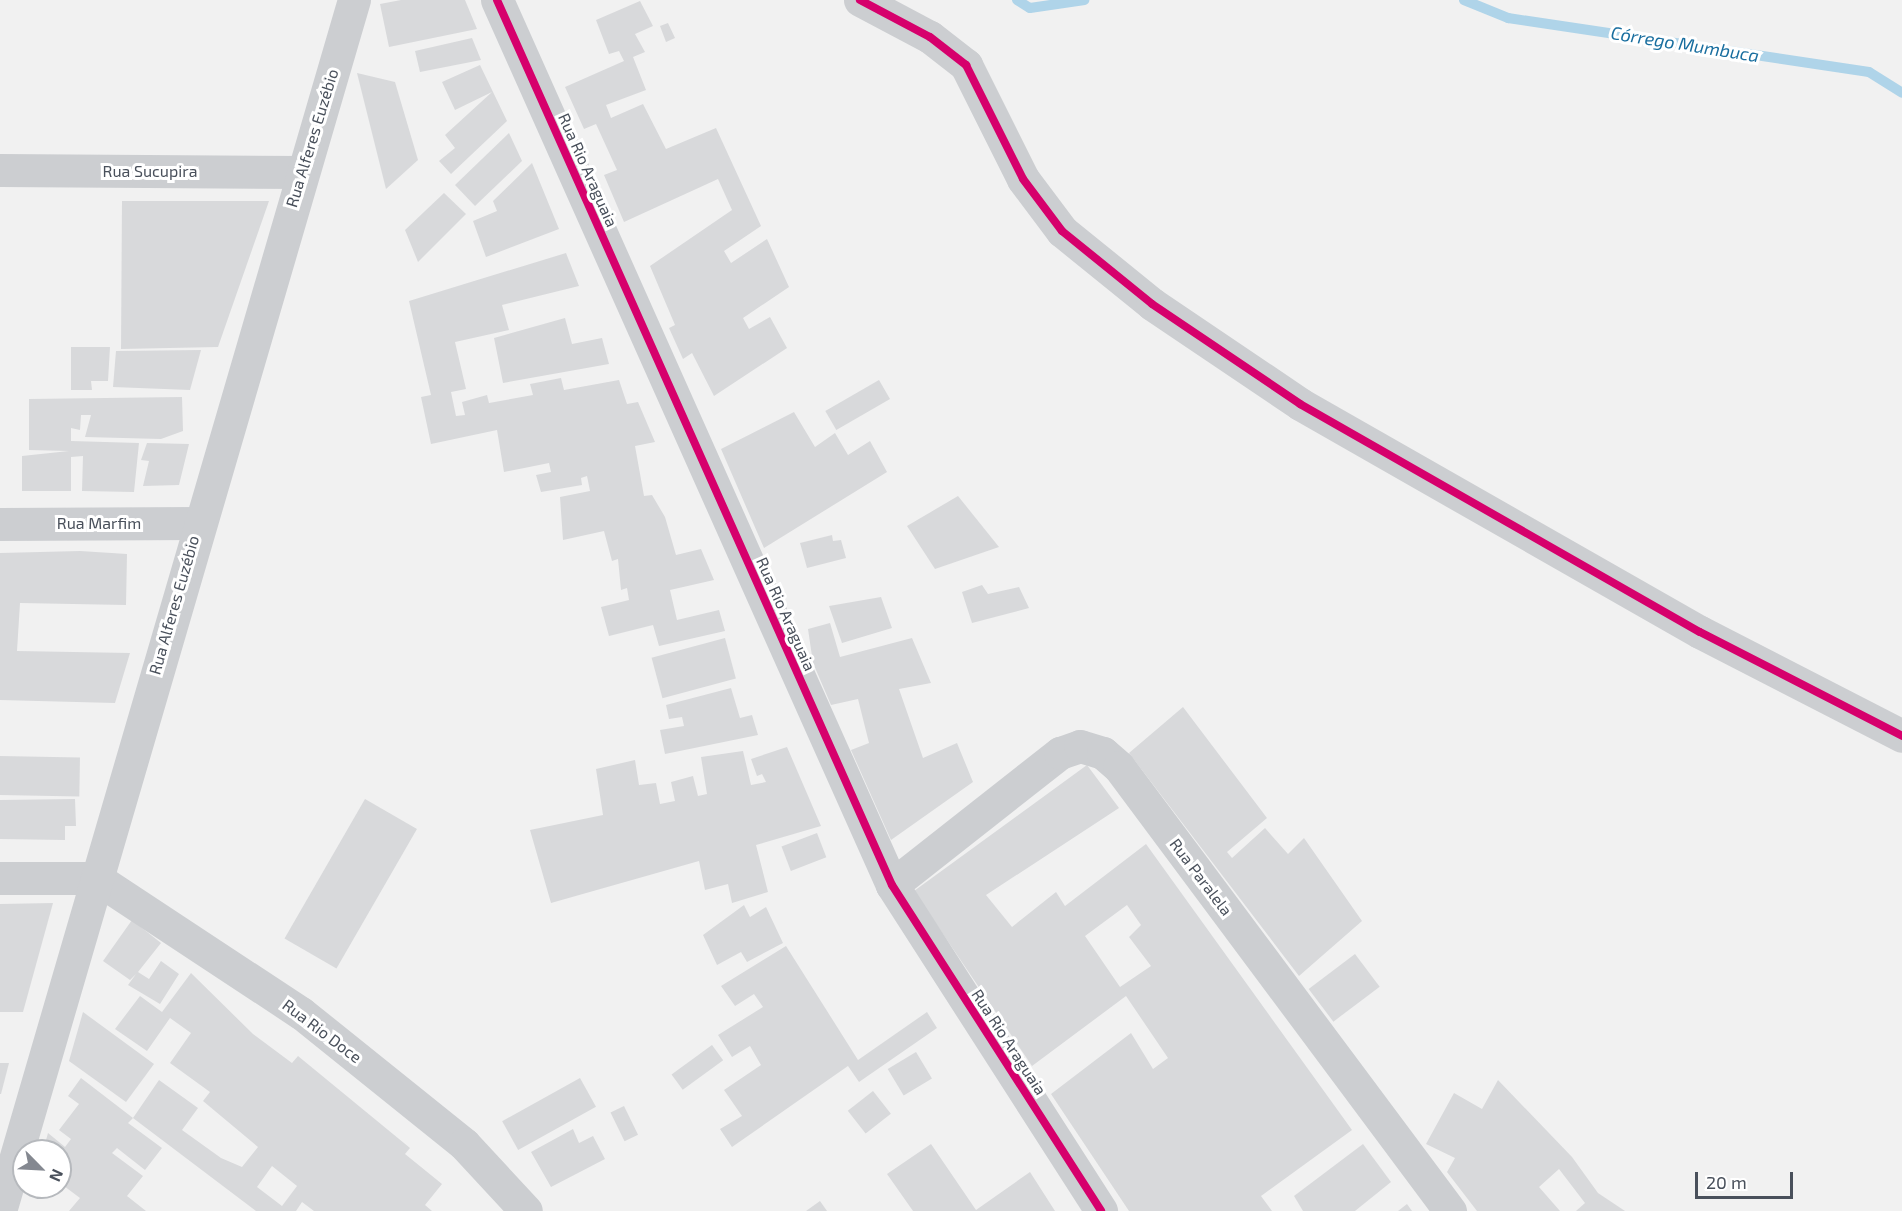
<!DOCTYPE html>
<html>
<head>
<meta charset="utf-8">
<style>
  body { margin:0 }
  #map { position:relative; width:1902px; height:1211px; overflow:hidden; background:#f1f1f1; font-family:"Exo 2",sans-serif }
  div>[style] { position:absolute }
  .stream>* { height:10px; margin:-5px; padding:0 5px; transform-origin:5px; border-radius:5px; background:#afd4e9 }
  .building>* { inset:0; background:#d8d9db; transform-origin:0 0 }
  .minor>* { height:33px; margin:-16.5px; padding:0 16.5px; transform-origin:16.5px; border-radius:16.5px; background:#ccced1 }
  .cycleway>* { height:8px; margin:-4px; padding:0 4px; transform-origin:4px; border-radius:4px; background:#d6006c }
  span { translate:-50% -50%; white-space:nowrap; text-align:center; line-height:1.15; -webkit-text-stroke:6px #fff; paint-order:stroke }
  .street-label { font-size:16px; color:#49505b }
  .water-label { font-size:18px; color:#196e9f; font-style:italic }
  .north { position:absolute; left:12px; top:1139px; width:60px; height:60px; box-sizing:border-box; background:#fff; border:2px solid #b6b9bd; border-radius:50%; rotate:114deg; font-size:16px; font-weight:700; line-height:24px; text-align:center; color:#49505b }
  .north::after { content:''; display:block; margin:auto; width:21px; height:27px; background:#848890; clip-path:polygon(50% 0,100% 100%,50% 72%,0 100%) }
  .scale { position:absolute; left:1695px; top:1172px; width:98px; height:27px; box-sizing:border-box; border:3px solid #49505b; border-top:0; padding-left:8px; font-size:18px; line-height:21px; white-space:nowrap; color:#49505b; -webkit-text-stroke:4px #fff; paint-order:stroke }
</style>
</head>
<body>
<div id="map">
  <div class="stream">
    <div style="left:1017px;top:0;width:15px;rotate:32deg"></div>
    <div style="left:1030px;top:8px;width:55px;rotate:-8.4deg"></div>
    <div style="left:1464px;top:0;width:48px;rotate:22.2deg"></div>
    <div style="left:1508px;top:18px;width:365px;rotate:8.5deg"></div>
    <div style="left:1869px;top:72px;width:39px;rotate:32deg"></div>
  </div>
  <div class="building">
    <div style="clip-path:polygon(401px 0,465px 0,477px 29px,389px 47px,380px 4px)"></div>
    <div style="clip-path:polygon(640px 1px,653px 26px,635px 34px,645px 52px,633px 57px,646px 90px,606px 105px,611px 118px,643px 104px,666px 149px,716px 128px,761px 226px,724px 251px,731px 263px,767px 239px,789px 287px,743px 318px,749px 329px,770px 317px,787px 348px,714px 396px,692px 353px,683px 359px,669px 328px,675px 325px,650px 266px,732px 210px,718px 179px,624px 222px,604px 175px,617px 170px,596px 124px,584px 129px,565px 87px,624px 61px,619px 51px,609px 54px,596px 20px)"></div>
    <div style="clip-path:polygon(668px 23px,675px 38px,666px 42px,660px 26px)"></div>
    <div style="clip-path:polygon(472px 38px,481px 60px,420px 72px,415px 51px)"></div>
    <div style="clip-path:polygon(480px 65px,507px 121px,451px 174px,439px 161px,455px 148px,445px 135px,492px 92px,455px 110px,442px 82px)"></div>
    <div style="clip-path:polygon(357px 73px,395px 82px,418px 160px,386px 189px)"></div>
    <div style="clip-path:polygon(509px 133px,522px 161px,475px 206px,455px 185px)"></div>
    <div style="clip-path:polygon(532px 163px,559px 229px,486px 257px,473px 221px,497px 211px,493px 201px)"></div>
    <div style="clip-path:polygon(444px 193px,466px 214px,418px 262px,405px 230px)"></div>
    <div style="clip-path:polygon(122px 201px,269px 201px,218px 347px,121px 349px)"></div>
    <div style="clip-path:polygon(566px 253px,579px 286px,502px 305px,509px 330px,455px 342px,466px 389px,451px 392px,456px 416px,465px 415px,462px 402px,487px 395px,489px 403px,533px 395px,530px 384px,561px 378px,564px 390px,619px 380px,627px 404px,638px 402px,655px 442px,635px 446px,644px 496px,652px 495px,665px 517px,676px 555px,701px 549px,714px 580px,670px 590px,677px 620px,719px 610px,725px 631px,659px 646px,653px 625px,609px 636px,601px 607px,629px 600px,627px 588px,621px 590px,618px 559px,612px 561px,604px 531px,563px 540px,560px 497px,590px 491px,587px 476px,581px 478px,582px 485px,541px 492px,536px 475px,551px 472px,549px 463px,504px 472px,497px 430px,431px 444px,421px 397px,431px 395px,409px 301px)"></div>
    <div style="clip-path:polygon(565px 318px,572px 344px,602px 338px,609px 364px,503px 383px,494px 338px)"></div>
    <div style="clip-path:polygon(71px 347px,110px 347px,108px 381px,91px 381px,92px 390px,71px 390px)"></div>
    <div style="clip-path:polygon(201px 350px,190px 390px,113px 387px,116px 351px)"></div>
    <div style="left:879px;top:380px;width:22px;height:62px;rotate:60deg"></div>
    <div style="clip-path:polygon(182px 397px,183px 431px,161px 439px,85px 437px,91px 415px,81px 415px,80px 430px,71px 428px,71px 441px,139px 443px,134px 492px,82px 491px,83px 456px,71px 457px,71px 491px,22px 491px,22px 456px,69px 451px,29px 450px,29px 399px)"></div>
    <div style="clip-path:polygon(794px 412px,815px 447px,835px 433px,848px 455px,870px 441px,887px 472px,764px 548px,721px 449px)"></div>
    <div style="clip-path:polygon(147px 443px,189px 444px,179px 485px,143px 486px,149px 461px,141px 460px)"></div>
    <div style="clip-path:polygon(958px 496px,999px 547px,935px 569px,907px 526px)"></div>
    <div style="clip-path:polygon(832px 535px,833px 541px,841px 540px,846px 558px,807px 568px,800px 543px)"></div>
    <div style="clip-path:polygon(80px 551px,127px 554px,126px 605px,20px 603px,17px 651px,130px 653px,115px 703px,0 700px,0 553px)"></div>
    <div style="clip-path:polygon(982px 585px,988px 594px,1019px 587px,1029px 608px,972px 623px,962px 592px)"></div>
    <div style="clip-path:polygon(881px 597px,892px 628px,842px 643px,829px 606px)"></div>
    <div style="clip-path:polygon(830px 623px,840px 657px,912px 638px,931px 683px,899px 689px,923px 758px,957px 743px,973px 782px,891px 840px,851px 750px,869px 743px,858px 699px,831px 705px,813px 663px,808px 629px)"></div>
    <div style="left:725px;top:638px;width:42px;height:76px;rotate:75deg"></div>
    <div style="clip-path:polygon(731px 688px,740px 718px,752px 715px,758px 735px,665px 754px,660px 730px,684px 726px,682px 717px,669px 719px,666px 705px)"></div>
    <div style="clip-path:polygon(1183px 707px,1267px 818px,1227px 852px,1232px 858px,1265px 828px,1288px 854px,1304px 838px,1362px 921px,1299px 976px,1129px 753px)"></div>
    <div style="clip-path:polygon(787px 747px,821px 826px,756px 845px,768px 892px,732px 903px,728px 884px,705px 890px,699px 861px,551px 903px,530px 830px,603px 815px,596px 769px,635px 760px,639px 785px,656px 783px,660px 804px,675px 801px,671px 782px,693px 776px,698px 796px,707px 794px,701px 757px,743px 751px,751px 785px,766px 782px,762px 774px,757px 776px,751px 759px)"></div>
    <div style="left:0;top:756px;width:80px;height:39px;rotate:1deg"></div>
    <div style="clip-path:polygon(evenodd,1087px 765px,1119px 808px,986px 895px,1012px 927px,1056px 892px,1065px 906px,1146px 844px,1352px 1130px,1261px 1196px,1272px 1211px,1129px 1211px,1051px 1094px,1131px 1033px,1153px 1069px,1168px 1058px,1126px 996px,1032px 1066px,914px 891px,1087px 765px,1127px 905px,1141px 925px,1129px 937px,1151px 966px,1120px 987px,1085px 936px,1127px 905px)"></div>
    <div style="clip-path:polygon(75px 799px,76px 826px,65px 826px,65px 840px,0 839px,0 800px)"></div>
    <div style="left:365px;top:799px;width:60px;height:161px;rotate:30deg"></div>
    <div style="left:817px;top:833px;width:26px;height:38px;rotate:69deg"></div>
    <div style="clip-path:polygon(53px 903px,23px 1012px,0 1012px,0 904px)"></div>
    <div style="clip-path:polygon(744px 905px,750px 917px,766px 907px,783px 943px,747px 962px,741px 952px,717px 965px,703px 935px)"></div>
    <div style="clip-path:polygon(132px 920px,161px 943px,138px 972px,149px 979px,161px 961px,179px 974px,160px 1004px,128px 985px,136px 974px,130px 980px,103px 961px)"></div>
    <div style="clip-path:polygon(786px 946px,858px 1060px,927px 1012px,937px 1028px,859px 1082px,848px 1066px,732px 1147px,720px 1129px,742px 1116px,724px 1090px,761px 1065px,750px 1046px,732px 1057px,718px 1035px,763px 1007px,754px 994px,735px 1006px,721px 986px)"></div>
    <div style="left:1355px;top:954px;width:41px;height:58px;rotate:53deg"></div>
    <div style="clip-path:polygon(evenodd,191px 973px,253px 1034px,292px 1063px,298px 1056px,410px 1148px,405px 1154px,442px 1184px,425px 1205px,432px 1211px,314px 1211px,302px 1202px,296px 1211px,256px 1211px,133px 1118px,159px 1080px,198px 1108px,182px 1130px,221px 1158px,242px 1167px,258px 1147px,203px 1101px,210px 1092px,170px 1063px,191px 1033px,170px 1018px,147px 1051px,115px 1029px,140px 996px,162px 1012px,191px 973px,272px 1166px,297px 1186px,282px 1206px,257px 1187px,272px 1166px)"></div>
    <div style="clip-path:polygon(83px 1012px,154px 1064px,126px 1102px,69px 1061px)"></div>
    <div style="left:712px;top:1045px;width:19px;height:50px;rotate:54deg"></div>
    <div style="left:916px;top:1052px;width:31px;height:33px;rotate:59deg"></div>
    <div style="clip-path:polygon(0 1063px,9px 1063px,1px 1094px,0 1094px)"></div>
    <div style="clip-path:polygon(81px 1078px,133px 1118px,128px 1123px,162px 1148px,145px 1170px,117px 1148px,112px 1153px,143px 1176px,127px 1196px,146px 1211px,69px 1211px,80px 1198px,60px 1183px,60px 1151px,43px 1151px,48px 1133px,65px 1147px,71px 1139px,59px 1130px,79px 1104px,68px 1096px)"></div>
    <div style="left:580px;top:1078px;width:33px;height:89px;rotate:61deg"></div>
    <div style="clip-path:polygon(1498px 1080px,1572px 1157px,1598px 1193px,1625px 1211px,1576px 1211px,1585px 1203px,1559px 1169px,1539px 1187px,1560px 1211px,1477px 1211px,1447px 1172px,1455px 1158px,1426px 1144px,1454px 1093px,1482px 1109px)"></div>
    <div style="left:873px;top:1091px;width:29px;height:32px;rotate:52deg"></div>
    <div style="left:624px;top:1106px;width:32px;height:15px;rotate:64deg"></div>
    <div style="clip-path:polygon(573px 1129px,579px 1143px,593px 1136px,605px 1159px,551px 1187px,531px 1152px)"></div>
    <div style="clip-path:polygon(931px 1144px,976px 1210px,1030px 1172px,1055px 1211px,913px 1211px,887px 1174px)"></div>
    <div style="clip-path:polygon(1363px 1144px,1391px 1182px,1355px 1211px,1303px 1211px,1294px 1196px)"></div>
    <div style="clip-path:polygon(820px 1201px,827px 1211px,806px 1211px)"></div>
    <div style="clip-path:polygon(1407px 1204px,1412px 1211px,1398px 1211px)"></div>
  </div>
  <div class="minor">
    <div style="left:497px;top:0;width:969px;rotate:65.95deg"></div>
    <div style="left:892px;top:885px;width:387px;rotate:57.3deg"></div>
    <div style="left:860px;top:0;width:79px;rotate:27.9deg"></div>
    <div style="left:930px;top:37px;width:46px;rotate:37.9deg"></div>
    <div style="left:966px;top:65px;width:127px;rotate:63.4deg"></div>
    <div style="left:1023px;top:179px;width:65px;rotate:53.1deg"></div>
    <div style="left:1062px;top:231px;width:116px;rotate:39deg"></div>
    <div style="left:1152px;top:304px;width:179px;rotate:34deg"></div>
    <div style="left:1300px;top:404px;width:460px;rotate:29.7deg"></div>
    <div style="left:1700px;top:632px;width:227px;rotate:27.2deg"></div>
    <div style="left:0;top:170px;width:301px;rotate:0.4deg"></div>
    <div style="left:0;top:524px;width:198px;rotate:-0.3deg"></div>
    <div style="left:0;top:878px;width:96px"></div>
    <div style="left:96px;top:878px;width:245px;rotate:33.4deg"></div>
    <div style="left:301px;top:1013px;width:209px;rotate:38.8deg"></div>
    <div style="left:464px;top:1144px;width:91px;rotate:47.2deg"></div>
    <div style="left:892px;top:885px;width:214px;rotate:-38.2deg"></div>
    <div style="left:1060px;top:753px;width:21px;rotate:-19deg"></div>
    <div style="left:1080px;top:746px;width:24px;rotate:17deg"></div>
    <div style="left:1103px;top:753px;width:21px;rotate:41deg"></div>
    <div style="left:1119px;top:767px;width:554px;rotate:53.3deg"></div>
    <div style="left:0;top:1211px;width:1262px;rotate:-73.71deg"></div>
  </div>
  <div class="cycleway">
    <div style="left:497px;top:0;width:969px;rotate:65.95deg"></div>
    <div style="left:892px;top:885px;width:387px;rotate:57.3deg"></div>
    <div style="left:860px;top:0;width:79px;rotate:27.9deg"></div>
    <div style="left:930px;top:37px;width:46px;rotate:37.9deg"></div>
    <div style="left:966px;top:65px;width:127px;rotate:63.4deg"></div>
    <div style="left:1023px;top:179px;width:65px;rotate:53.1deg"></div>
    <div style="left:1062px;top:231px;width:116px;rotate:39deg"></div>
    <div style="left:1152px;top:304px;width:179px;rotate:34deg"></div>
    <div style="left:1300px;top:404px;width:460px;rotate:29.7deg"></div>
    <div style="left:1700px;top:632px;width:227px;rotate:27.2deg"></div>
  </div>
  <div class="street-label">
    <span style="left:312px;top:138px;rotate:-73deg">Rua Alferes Euzébio</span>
    <span style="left:588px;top:170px;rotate:66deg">Rua Rio Araguaia</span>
    <span style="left:150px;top:171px">Rua Sucupira</span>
    <span style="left:99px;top:523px">Rua Marfim</span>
    <span style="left:174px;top:605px;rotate:-74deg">Rua Alferes Euzébio</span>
    <span style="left:786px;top:614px;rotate:66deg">Rua Rio Araguaia</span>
    <span style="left:1201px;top:877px;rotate:53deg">Rua Paralela</span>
    <span style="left:322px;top:1031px;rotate:37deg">Rua Rio Doce</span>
    <span style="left:1009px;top:1042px;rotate:57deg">Rua Rio Araguaia</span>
  </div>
  <div class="water-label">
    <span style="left:1685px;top:44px;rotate:9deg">Córrego Mumbuca</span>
  </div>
  <div class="north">N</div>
  <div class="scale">20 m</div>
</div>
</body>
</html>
